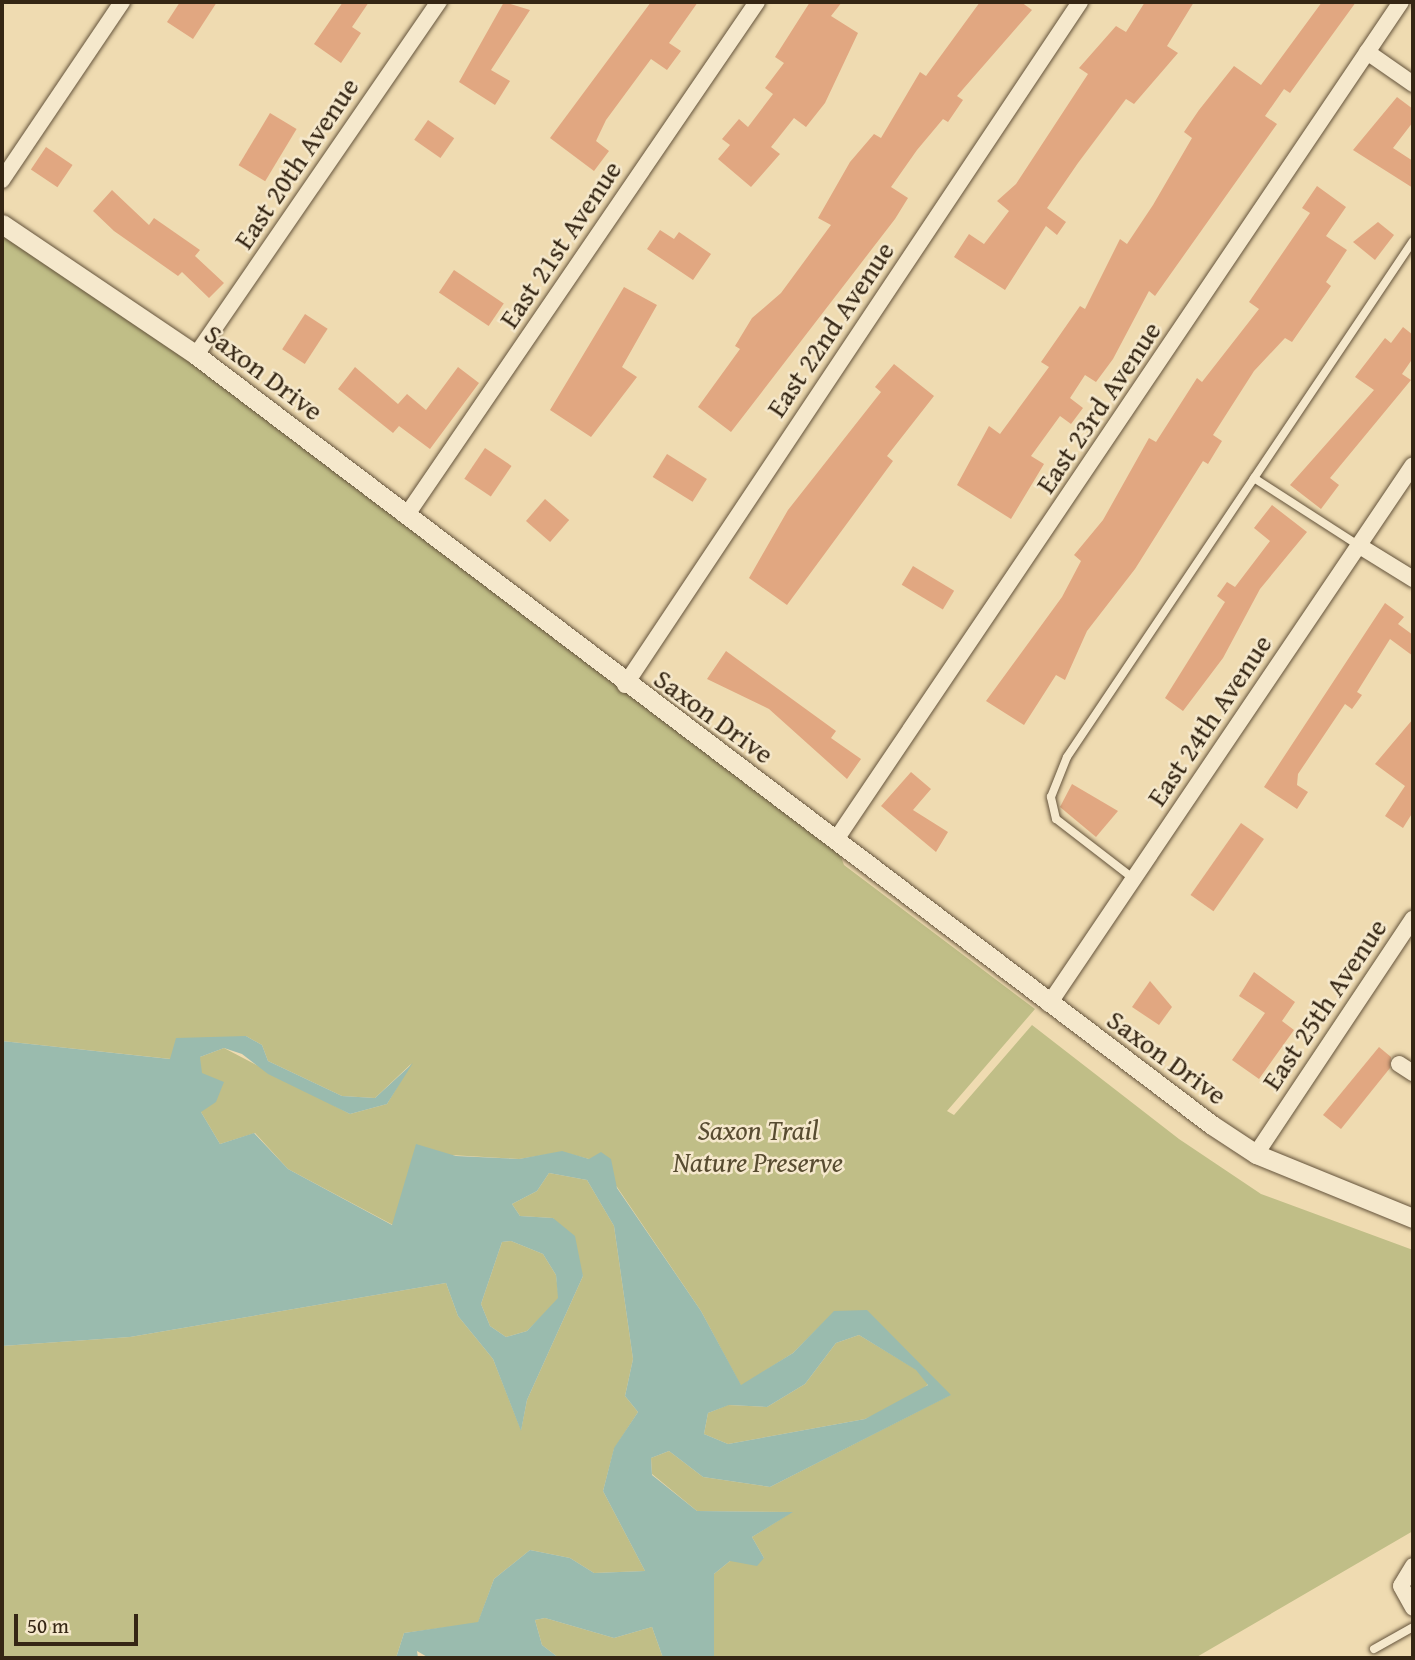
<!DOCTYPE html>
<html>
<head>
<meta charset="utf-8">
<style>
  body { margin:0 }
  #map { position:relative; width:1415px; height:1660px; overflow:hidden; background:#efdbb1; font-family:"Gentium Book Plus",serif }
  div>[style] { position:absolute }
  .green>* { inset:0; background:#c0be87 }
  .water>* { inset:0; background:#9abbae }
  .building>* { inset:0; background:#e1a781; transform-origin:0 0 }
  .roads { filter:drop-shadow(0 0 2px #64533b) drop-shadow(0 0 2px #64533b) }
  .service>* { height:8px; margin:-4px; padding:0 4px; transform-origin:4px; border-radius:4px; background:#f5e8cc }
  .minor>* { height:16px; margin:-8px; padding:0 8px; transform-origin:8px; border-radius:8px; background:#f5e8cc }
  .tertiary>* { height:19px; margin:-9.5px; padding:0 9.5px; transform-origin:9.5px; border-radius:9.5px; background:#f5e8cc }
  span { translate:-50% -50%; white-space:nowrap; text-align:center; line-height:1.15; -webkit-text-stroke:5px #f5e8cc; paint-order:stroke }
  .street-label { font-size:28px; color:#352614 }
  .park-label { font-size:28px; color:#584c31; font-style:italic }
  .frame { position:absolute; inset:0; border:4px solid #352614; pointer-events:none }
  .scale { position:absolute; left:14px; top:1614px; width:124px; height:32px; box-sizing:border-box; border:4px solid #352614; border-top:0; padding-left:9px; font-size:21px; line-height:24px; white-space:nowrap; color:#352614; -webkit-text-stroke:5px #f5e8cc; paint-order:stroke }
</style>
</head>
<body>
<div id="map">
  <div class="green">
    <div style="clip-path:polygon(2px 224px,196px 355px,835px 841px,844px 865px,1035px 1009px,947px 1111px,954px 1115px,1032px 1025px,1179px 1139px,1261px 1194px,1413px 1250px,1413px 1531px,1195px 1658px,714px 1658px,714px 1574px,730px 1561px,764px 1558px,752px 1537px,792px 1512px,697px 1511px,652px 1474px,651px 1458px,669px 1451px,703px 1477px,770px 1487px,950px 1395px,867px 1311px,834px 1312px,793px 1353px,741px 1386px,701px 1311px,617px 1187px,589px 1159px,562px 1152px,519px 1159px,450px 1155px,393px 1225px,288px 1169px,255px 1133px,220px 1144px,201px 1112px,200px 1057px,224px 1048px,350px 1114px,387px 1104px,411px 1064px,375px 1098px,342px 1096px,268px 1061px,262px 1045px,246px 1036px,171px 1059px,2px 1041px)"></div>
    <div style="clip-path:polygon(549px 1173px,587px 1180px,614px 1226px,633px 1359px,625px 1396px,638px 1412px,614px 1449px,603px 1491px,645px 1571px,594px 1573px,570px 1558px,530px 1550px,494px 1579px,478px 1623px,404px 1633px,396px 1658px,2px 1658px,2px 1346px,130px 1337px,446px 1283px,458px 1316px,493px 1359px,521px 1430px,527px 1400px,583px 1276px,553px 1218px,520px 1216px,512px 1204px,537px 1191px)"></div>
    <div style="clip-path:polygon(511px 1241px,543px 1254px,556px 1275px,559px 1299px,527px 1331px,506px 1337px,490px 1326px,481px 1304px,502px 1242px)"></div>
    <div style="clip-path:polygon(859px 1335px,917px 1370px,928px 1384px,916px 1397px,865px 1419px,728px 1444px,704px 1434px,708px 1413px,728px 1405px,767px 1407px,805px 1384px,836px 1343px)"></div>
    <div style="clip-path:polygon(545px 1618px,614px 1638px,652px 1627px,663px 1658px,559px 1658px,542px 1645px,535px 1620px)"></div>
  </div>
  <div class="water">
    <div style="clip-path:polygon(evenodd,246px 1036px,262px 1045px,268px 1061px,342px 1096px,375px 1098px,413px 1063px,387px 1104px,350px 1114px,268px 1074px,242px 1054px,224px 1048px,200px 1057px,202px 1073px,224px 1082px,216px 1102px,201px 1112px,220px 1144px,254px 1133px,288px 1169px,392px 1225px,416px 1144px,456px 1156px,519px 1159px,562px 1151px,589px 1159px,601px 1152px,611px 1159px,617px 1188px,701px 1311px,741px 1385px,793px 1353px,834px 1311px,867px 1310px,951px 1395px,770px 1487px,703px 1477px,669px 1451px,651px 1458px,652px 1475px,697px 1511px,793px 1512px,752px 1537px,764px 1558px,757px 1566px,730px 1561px,714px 1574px,714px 1658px,663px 1658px,652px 1627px,614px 1638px,545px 1618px,535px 1620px,542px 1645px,559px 1658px,429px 1658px,417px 1651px,418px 1658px,396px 1658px,404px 1633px,478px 1622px,494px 1579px,530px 1550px,570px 1558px,594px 1573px,645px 1571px,603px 1491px,614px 1448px,638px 1412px,625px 1396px,633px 1359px,614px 1226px,587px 1180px,549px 1173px,537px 1191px,512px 1204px,520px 1216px,553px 1218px,575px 1236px,583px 1276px,527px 1400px,521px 1431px,493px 1359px,458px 1316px,446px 1283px,130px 1337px,2px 1346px,2px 1041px,170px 1059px,176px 1038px,246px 1036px,511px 1241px,543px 1254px,556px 1275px,558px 1298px,527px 1331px,506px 1337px,490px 1326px,481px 1304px,502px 1242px,511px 1241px,246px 1036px,859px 1335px,916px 1370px,928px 1385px,865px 1419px,728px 1444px,704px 1434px,708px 1413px,729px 1405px,767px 1407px,805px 1384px,836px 1343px,859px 1335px)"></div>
  </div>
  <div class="building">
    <div style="clip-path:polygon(180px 2px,217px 2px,193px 39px,167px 22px)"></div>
    <div style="clip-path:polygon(343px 2px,369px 2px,352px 27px,361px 33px,341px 63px,314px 44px)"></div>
    <div style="clip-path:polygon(504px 2px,530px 10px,491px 70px,510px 81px,495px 105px,459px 82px)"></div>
    <div style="clip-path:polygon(651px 2px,698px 2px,669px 43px,681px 51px,667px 70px,651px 59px,606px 120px,596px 141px,609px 151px,594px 171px,550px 138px)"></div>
    <div style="clip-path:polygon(810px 2px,842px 2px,831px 16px,858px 33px,825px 103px,806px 127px,794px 118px,771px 147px,780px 154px,751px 187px,718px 159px,730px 145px,722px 139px,739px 119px,748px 127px,773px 94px,765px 88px,784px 63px,775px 57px)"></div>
    <div style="clip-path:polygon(980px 2px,1021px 2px,1032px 10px,957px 96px,963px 100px,948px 122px,943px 119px,917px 150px,891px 187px,908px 198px,895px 219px,731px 432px,698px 407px,740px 349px,735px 346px,752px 318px,781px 293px,831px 225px,818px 218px,850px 162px,874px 134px,881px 138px,920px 72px,926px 76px)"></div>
    <div style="clip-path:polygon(1145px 2px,1194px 2px,1167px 46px,1178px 53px,1134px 104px,1126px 99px,1078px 163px,1047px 208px,1066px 222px,1057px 235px,1046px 226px,1005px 290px,954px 257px,969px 234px,984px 244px,1009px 211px,997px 201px,1016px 184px,1088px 74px,1079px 68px,1116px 26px,1126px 32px)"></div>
    <div style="clip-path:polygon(1322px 2px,1356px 2px,1290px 93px,1284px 89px,1265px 116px,1277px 124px,1155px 296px,1149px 291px,1113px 359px,1096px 382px,1085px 375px,1070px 398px,1083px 408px,1071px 424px,1060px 416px,1031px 456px,1044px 464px,1011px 519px,957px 485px,989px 426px,1000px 434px,1049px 367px,1041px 362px,1080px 306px,1085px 309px,1120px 239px,1127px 244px,1153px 205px,1192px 138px,1184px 132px,1199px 110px,1234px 66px,1261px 85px)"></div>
    <div style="clip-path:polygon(1397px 97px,1413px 109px,1413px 122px,1393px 148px,1413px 161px,1413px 188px,1353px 150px)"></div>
    <div style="left:270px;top:113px;width:31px;height:61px;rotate:31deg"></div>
    <div style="left:428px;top:120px;width:32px;height:24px;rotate:35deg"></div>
    <div style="left:46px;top:147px;width:32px;height:27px;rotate:34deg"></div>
    <div style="clip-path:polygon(1317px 186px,1346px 207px,1326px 236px,1347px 250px,1326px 282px,1331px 286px,1292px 342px,1285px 338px,1254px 371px,1213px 435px,1222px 441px,1208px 464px,1203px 461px,1135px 569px,1087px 631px,1065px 680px,1056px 675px,1024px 725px,986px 701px,1062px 597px,1081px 561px,1074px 555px,1103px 520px,1149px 438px,1156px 442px,1197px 378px,1202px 382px,1259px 309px,1249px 302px,1310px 213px,1302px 208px)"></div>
    <div style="clip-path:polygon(112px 190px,149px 225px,154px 218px,200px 250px,195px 256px,224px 283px,209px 298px,182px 272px,178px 276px,114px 231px,93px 211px)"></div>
    <div style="clip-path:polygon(1378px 222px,1394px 235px,1375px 260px,1353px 242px)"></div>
    <div style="clip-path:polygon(660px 230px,674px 239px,679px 232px,711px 254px,693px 280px,647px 249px)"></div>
    <div style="left:454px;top:270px;width:60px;height:27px;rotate:34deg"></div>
    <div style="clip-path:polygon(624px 287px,657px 305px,622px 367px,637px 377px,591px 437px,550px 410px)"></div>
    <div style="left:305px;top:314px;width:27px;height:42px;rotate:33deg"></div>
    <div style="clip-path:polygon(1403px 327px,1413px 335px,1413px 358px,1402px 374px,1411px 380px,1330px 478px,1339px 485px,1321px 509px,1290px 485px,1374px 390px,1355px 377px,1385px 338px,1391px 343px)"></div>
    <div style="clip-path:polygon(894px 364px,934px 396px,887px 456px,893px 461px,787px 605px,749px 578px,788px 510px,881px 392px,875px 387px)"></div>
    <div style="clip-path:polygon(355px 367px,398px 404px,407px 394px,426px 410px,458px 367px,479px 383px,430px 449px,399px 426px,393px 433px,338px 389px)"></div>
    <div style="left:485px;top:448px;width:32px;height:37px;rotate:34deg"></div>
    <div style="left:667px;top:454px;width:47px;height:27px;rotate:32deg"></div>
    <div style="left:545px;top:499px;width:32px;height:29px;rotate:41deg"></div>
    <div style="clip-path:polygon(1272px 505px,1307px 532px,1260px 589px,1223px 658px,1183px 711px,1165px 698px,1225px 602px,1217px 596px,1227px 582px,1235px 587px,1270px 541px,1254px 528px)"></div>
    <div style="left:913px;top:566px;width:48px;height:22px;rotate:31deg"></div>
    <div style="clip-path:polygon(1385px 603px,1404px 617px,1398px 624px,1413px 635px,1413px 656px,1390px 639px,1357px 692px,1362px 695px,1352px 709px,1345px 704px,1298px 774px,1297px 785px,1308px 792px,1297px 809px,1264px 787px)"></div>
    <div style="clip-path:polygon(726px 651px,836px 731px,831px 738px,861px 759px,847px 779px,769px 709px,707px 679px)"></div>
    <div style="clip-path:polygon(1413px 719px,1413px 812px,1403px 828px,1385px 816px,1405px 786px,1375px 764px)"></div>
    <div style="clip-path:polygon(911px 772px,931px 789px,913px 810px,948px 832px,936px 852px,881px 806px)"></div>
    <div style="clip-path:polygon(1072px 784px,1118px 811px,1096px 837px,1060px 807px)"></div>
    <div style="left:1241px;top:823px;width:28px;height:88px;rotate:35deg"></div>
    <div style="clip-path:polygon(1254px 972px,1295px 1002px,1282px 1021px,1294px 1030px,1259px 1079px,1232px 1060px,1265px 1013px,1239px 996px)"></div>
    <div style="clip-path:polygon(1150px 981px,1172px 1007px,1159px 1025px,1132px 1007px)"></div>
    <div style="clip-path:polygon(1379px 1047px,1391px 1057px,1390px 1068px,1341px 1129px,1323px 1115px)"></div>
  </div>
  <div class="roads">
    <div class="service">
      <div style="left:1254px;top:478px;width:124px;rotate:32.8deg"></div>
      <div style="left:1134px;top:879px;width:98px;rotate:-142.4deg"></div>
      <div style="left:1056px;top:819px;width:23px;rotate:-103deg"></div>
      <div style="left:1051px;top:797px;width:43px;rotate:-68.2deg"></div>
      <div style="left:1067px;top:757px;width:621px;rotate:-56.16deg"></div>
      <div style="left:1374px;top:1649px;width:45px;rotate:-29.4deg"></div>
    </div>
    <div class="minor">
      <div style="left:1367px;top:52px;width:56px;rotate:34.8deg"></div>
      <div style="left:2px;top:180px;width:215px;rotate:-56deg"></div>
      <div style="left:196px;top:355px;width:429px;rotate:-55.5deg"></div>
      <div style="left:406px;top:516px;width:622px;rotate:-55.67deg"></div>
      <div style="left:1358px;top:545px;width:65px;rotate:31.7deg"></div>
      <div style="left:625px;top:685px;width:821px;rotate:-56.33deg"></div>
      <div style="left:835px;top:841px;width:1012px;rotate:-56deg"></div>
      <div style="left:1049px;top:1004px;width:650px;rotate:-55.97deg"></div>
      <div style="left:1399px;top:1064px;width:17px;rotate:33deg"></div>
      <div style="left:1256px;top:1154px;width:283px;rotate:-56.3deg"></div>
      <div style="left:1413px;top:1566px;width:23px;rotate:121deg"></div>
      <div style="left:1401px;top:1586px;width:25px;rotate:61deg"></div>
    </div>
    <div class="tertiary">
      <div style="left:2px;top:224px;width:234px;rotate:34deg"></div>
      <div style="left:196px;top:355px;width:1275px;rotate:37.16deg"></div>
      <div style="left:1212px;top:1125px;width:53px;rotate:33.4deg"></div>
      <div style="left:1256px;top:1154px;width:170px;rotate:22.2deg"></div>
    </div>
  </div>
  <div class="street-label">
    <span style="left:296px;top:163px;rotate:-56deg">East 20th Avenue</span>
    <span style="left:560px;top:244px;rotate:-56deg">East 21st Avenue</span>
    <span style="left:830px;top:329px;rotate:-56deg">East 22nd Avenue</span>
    <span style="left:264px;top:372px;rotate:37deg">Saxon Drive</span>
    <span style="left:1098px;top:407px;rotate:-56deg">East 23rd Avenue</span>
    <span style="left:714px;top:716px;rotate:36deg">Saxon Drive</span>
    <span style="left:1209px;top:720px;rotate:-56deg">East 24th Avenue</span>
    <span style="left:1324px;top:1004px;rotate:-56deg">East 25th Avenue</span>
    <span style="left:1167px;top:1057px;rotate:36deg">Saxon Drive</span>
  </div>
  <div class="park-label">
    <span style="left:758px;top:1146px">Saxon Trail<br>Nature Preserve</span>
  </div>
  <div class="frame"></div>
  <div class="scale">50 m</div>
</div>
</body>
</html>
